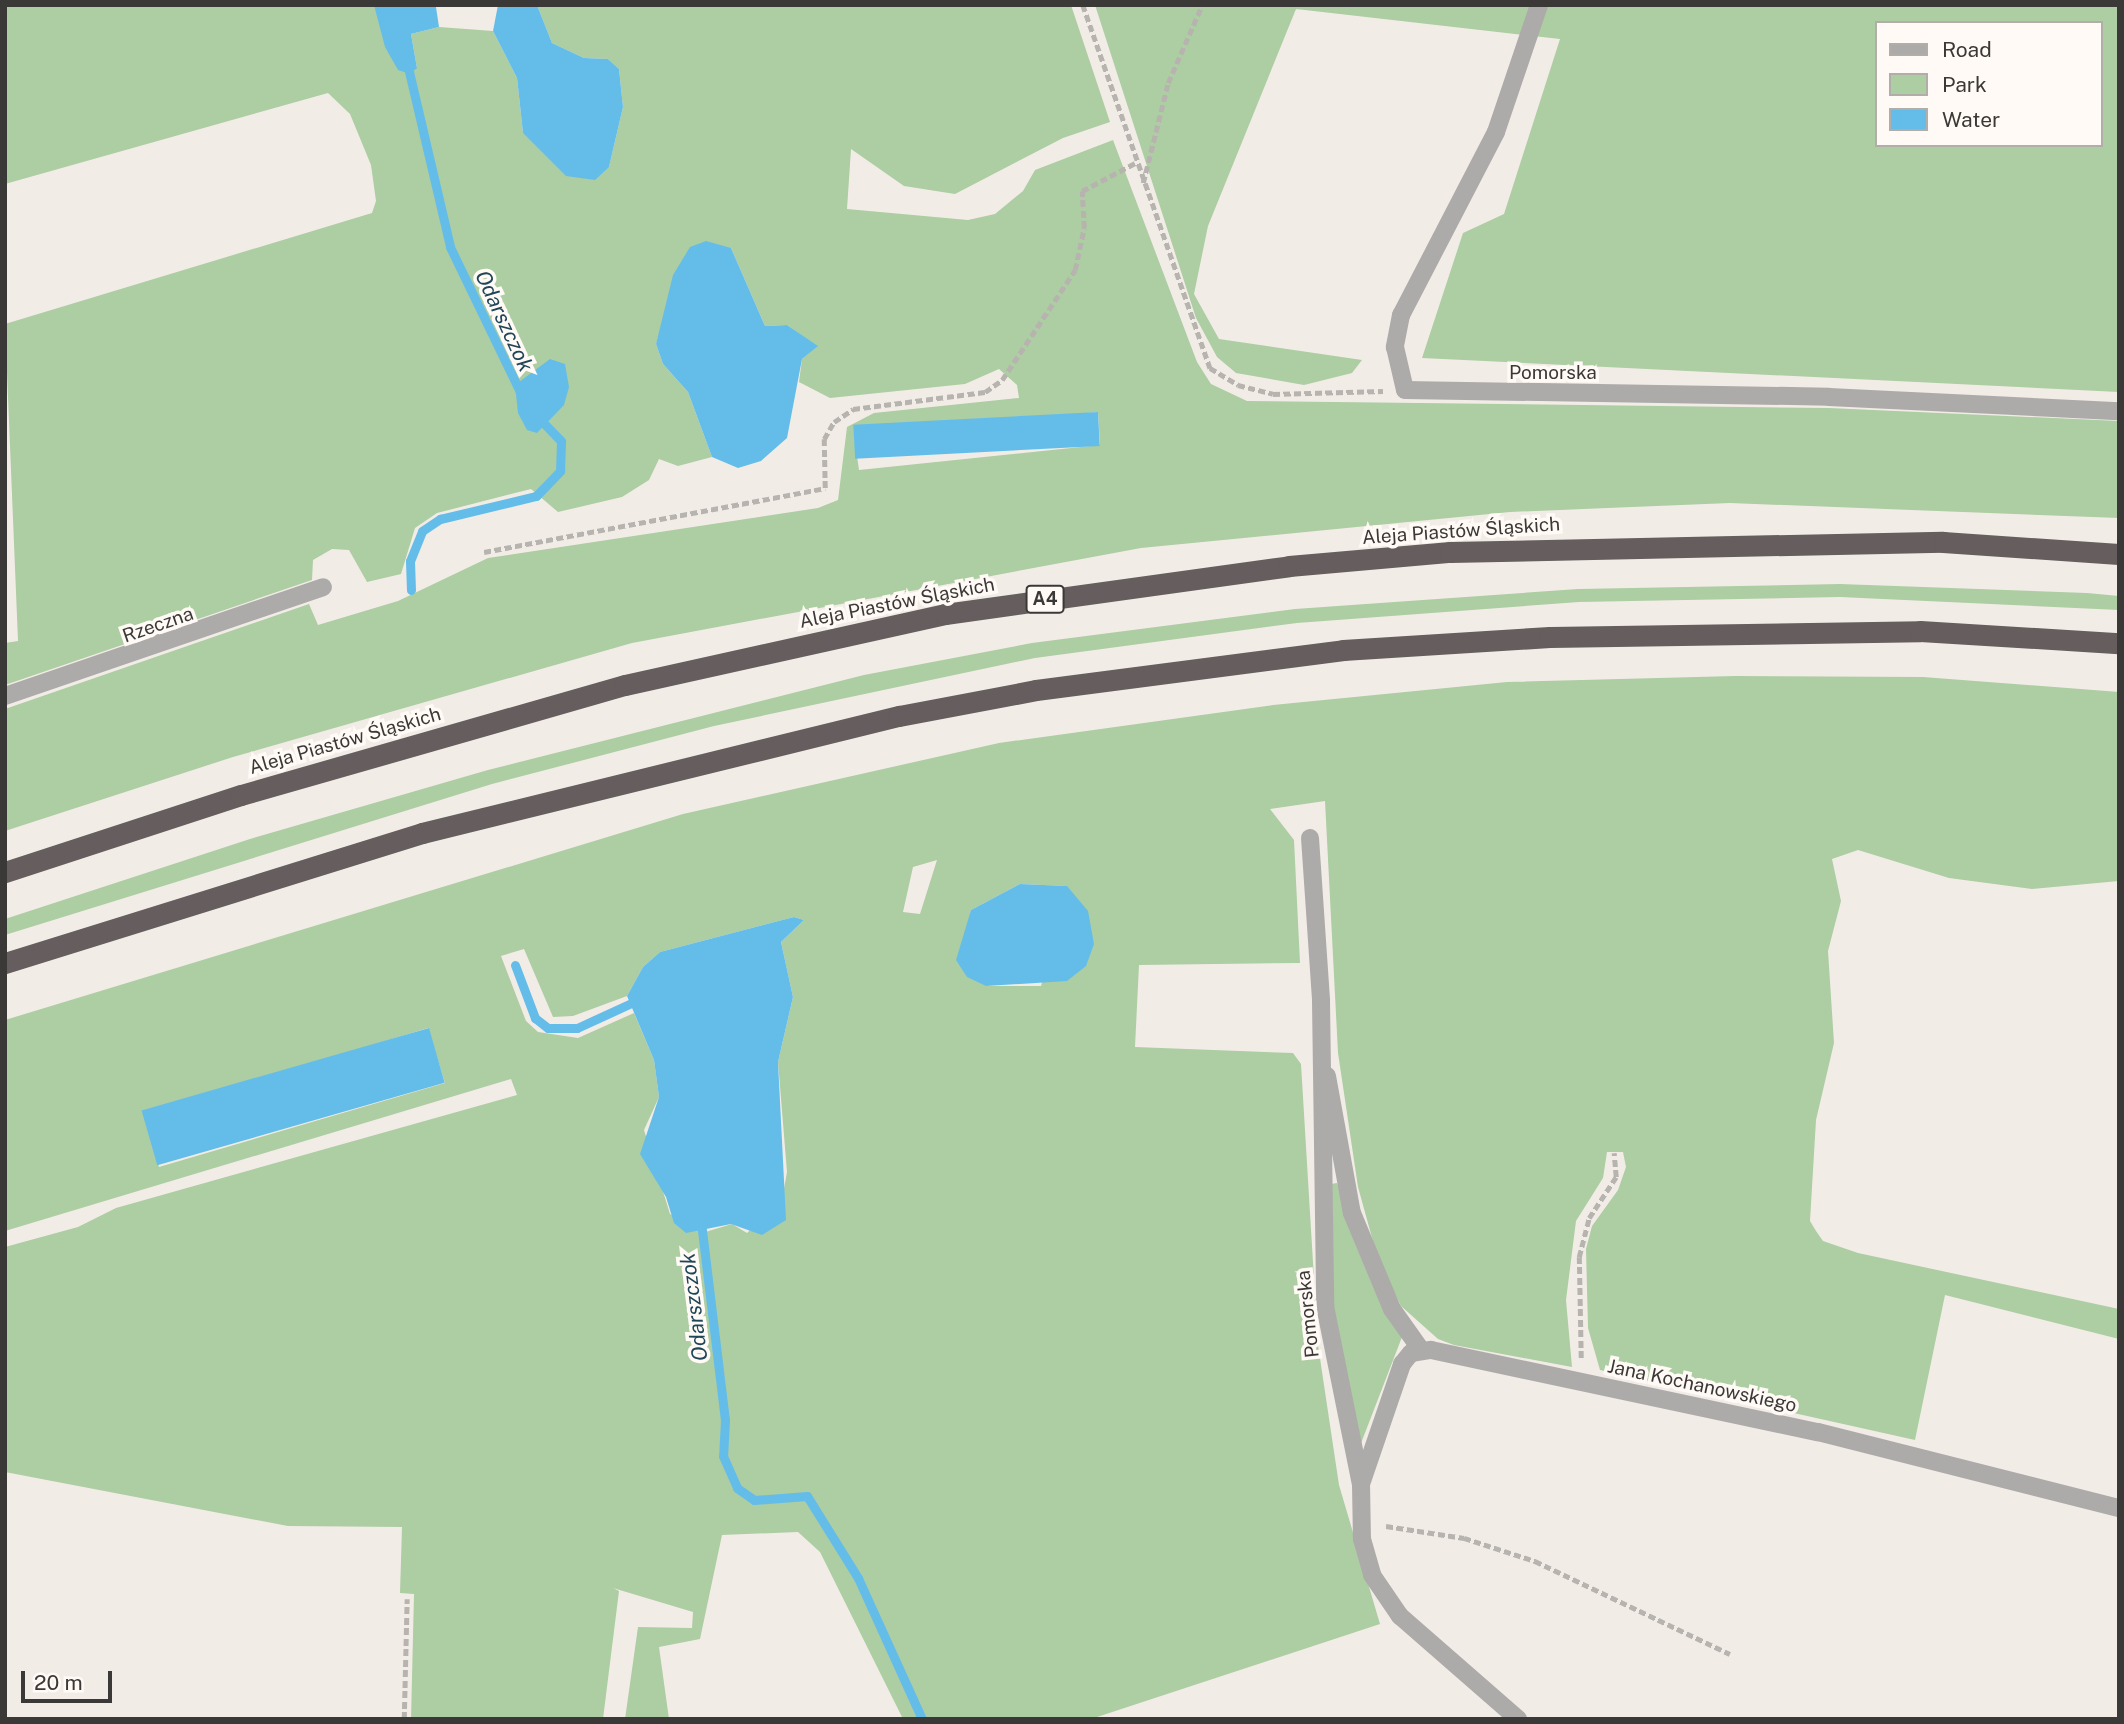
<!DOCTYPE html>
<html>
<head>
<meta charset="utf-8">
<style>
  body { margin:0 }
  #map { position:relative; width:2124px; height:1724px; overflow:hidden; background:#f2ece7; font-family:"Public Sans",sans-serif }
  div>[style] { position:absolute }
  .green>* { inset:0; background:#adcda3 }
  .water>* { inset:0; background:#64bde9; transform-origin:0 0 }
  .stream>* { height:9px; margin:-4.5px; padding:0 4.5px; transform-origin:4.5px; border-radius:4.5px; background:#64bde9 }
  .path>* { height:4.5px; margin-top:-2.25px; transform-origin:0; background:repeating-linear-gradient(90deg,#b7b3af 0 7px,transparent 0 10.5px) }
  .minor>* { height:18px; margin:-9px; padding:0 9px; transform-origin:9px; border-radius:9px; background:#adaaaa }
  .highway>* { height:21px; margin:-10.5px; padding:0 10.5px; transform-origin:10.5px; border-radius:10.5px; background:#655d5e }
  span { translate:-50% -50%; white-space:nowrap; text-align:center; line-height:1.15; -webkit-text-stroke:7px #fffaf5; paint-order:stroke }
  .shield-label span { padding:2px 5px; background:#fffaf5; border:2px solid; border-radius:5px; -webkit-text-stroke-width:0 }
  .shield-label { font-size:18px; color:#3b3937; font-weight:700 }
  .street-label { font-size:19px; color:#3b3937 }
  .water-label { font-size:21px; color:#1e4558; font-style:italic }
  .frame { position:absolute; inset:0; border:7px solid #3b3937; pointer-events:none }
  .legend { position:absolute; left:1875px; top:21px; width:228px; height:126px; box-sizing:border-box; background:#fffaf5; border:2px solid #b1ada9; margin:0; padding:9px 12px; list-style:none; font-size:21px; color:#3b3937 }
  .legend li { display:flex; align-items:center; gap:14px; height:35px }
  .legend b { width:35px; border:2px solid #b1ada9 }
  .scale { position:absolute; left:21px; top:1671px; width:91px; height:32px; box-sizing:border-box; border:4px solid #3b3937; border-top:0; padding-left:9px; font-size:21px; line-height:24px; white-space:nowrap; color:#3b3937; -webkit-text-stroke:5px #fffaf5; paint-order:stroke }
</style>
</head>
<body>
<div id="map">
  <div class="green">
    <div style="clip-path:polygon(evenodd,5px 5px,374px 5px,417px 68px,411px 34px,439px 27px,493px 31px,517px 78px,523px 133px,609px 167px,623px 107px,619px 69px,608px 59px,584px 58px,552px 43px,537px 5px,1071px 5px,1110px 122px,1063px 138px,955px 194px,904px 186px,851px 149px,847px 209px,968px 220px,995px 214px,1023px 191px,1035px 170px,1113px 140px,1197px 362px,1211px 384px,1247px 401px,1829px 408px,2119px 421px,2119px 518px,1730px 503px,1510px 512px,1141px 548px,632px 643px,233px 757px,5px 831px,5px 709px,309px 604px,318px 625px,398px 601px,488px 558px,818px 508px,838px 500px,847px 427px,874px 413px,1019px 398px,1017px 385px,999px 369px,965px 384px,830px 398px,799px 382px,802px 359px,817px 346px,787px 325px,765px 326px,731px 248px,665px 314px,656px 344px,663px 364px,688px 392px,712px 457px,678px 466px,659px 459px,649px 480px,622px 497px,558px 512px,531px 489px,437px 513px,415px 528px,401px 574px,367px 582px,349px 550px,332px 549px,313px 560px,312px 580px,5px 685px,5px 643px,18px 641px,5px 324px,372px 213px,376px 201px,371px 165px,350px 114px,328px 93px,5px 184px,5px 5px,1098px 412px,1100px 445px,859px 470px,854px 435px,1098px 412px)"></div>
    <div style="clip-path:polygon(evenodd,1095px 5px,2119px 5px,2119px 392px,1422px 358px,1463px 233px,1504px 214px,1560px 39px,1296px 9px,1208px 226px,1194px 294px,1219px 339px,1362px 360px,1352px 373px,1304px 385px,1236px 373px,1217px 357px,1196px 318px,1095px 5px,1877px 23px,2101px 23px,2101px 145px,1877px 145px,1877px 23px)"></div>
    <div style="clip-path:polygon(1840px 584px,2087px 593px,2119px 596px,2119px 610px,1840px 597px,1579px 602px,1297px 623px,1035px 658px,714px 726px,492px 784px,5px 935px,5px 919px,250px 839px,488px 770px,864px 675px,1032px 643px,1295px 609px,1578px 589px)"></div>
    <div style="clip-path:polygon(evenodd,1735px 676px,1923px 677px,2119px 692px,2119px 881px,2032px 889px,1949px 878px,1858px 850px,1832px 859px,1841px 901px,1828px 951px,1834px 1043px,1816px 1120px,1810px 1221px,1816px 1231px,1823px 1241px,1858px 1253px,2119px 1309px,2119px 1339px,1945px 1295px,1915px 1440px,1600px 1370px,1588px 1328px,1586px 1249px,1592px 1226px,1618px 1190px,1626px 1167px,1623px 1152px,1607px 1152px,1603px 1178px,1576px 1221px,1566px 1300px,1572px 1367px,1454px 1345px,1438px 1339px,1401px 1306px,1379px 1263px,1358px 1187px,1338px 1053px,1325px 801px,1270px 809px,1294px 840px,1300px 963px,1139px 965px,1135px 1047px,1293px 1053px,1301px 1064px,1318px 1345px,1339px 1485px,1380px 1624px,1091px 1719px,903px 1719px,820px 1552px,798px 1532px,722px 1535px,700px 1639px,659px 1647px,669px 1719px,625px 1719px,638px 1627px,692px 1628px,693px 1612px,613px 1588px,619px 1591px,603px 1719px,411px 1719px,414px 1594px,400px 1593px,402px 1527px,288px 1526px,5px 1472px,5px 1247px,78px 1227px,116px 1208px,517px 1095px,511px 1079px,5px 1231px,5px 1020px,683px 814px,999px 743px,1273px 705px,1507px 682px,1735px 676px,937px 860px,920px 914px,903px 912px,913px 867px,937px 860px,1735px 676px,1020px 884px,1067px 886px,1041px 986px,986px 986px,968px 924px,971px 910px,1020px 884px,1735px 676px,794px 917px,804px 920px,781px 942px,793px 997px,778px 1062px,787px 1172px,782px 1200px,747px 1233px,732px 1224px,702px 1233px,670px 1214px,644px 1130px,659px 1097px,654px 1060px,634px 1013px,578px 1038px,538px 1032px,526px 1021px,501px 956px,524px 949px,553px 1017px,573px 1016px,627px 996px,643px 967px,660px 952px,794px 917px,1735px 676px,428px 1028px,445px 1083px,159px 1167px,144px 1114px,428px 1028px)"></div>
    <div style="clip-path:polygon(1337px 1183px,1402px 1337px,1358px 1451px,1333px 1330px,1331px 1184px)"></div>
  </div>
  <div class="water">
    <div style="clip-path:polygon(374px 5px,436px 7px,439px 27px,411px 34px,417px 68px,410px 74px,398px 70px,385px 47px)"></div>
    <div style="clip-path:polygon(498px 5px,537px 5px,552px 43px,584px 58px,608px 59px,619px 69px,623px 107px,609px 167px,595px 180px,566px 176px,523px 133px,517px 78px,493px 31px)"></div>
    <div style="clip-path:polygon(706px 241px,731px 248px,765px 326px,787px 325px,818px 346px,802px 359px,787px 438px,761px 461px,738px 468px,712px 457px,688px 392px,663px 364px,656px 344px,673px 275px,690px 247px)"></div>
    <div style="clip-path:polygon(550px 359px,565px 364px,569px 387px,564px 405px,537px 433px,527px 430px,518px 413px,515px 385px)"></div>
    <div style="left:1098px;top:412px;width:34px;height:245px;rotate:87deg"></div>
    <div style="clip-path:polygon(1020px 884px,1067px 886px,1088px 911px,1094px 944px,1086px 966px,1067px 981px,986px 986px,967px 977px,956px 960px,971px 910px)"></div>
    <div style="clip-path:polygon(794px 917px,804px 920px,781px 942px,793px 997px,778px 1062px,786px 1220px,762px 1235px,731px 1224px,686px 1233px,674px 1223px,666px 1197px,640px 1154px,659px 1097px,654px 1060px,627px 996px,643px 967px,660px 952px)"></div>
    <div style="left:429px;top:1028px;width:57px;height:299px;rotate:74deg"></div>
  </div>
  <div class="stream">
    <div style="left:407px;top:63px;width:189px;rotate:76.8deg"></div>
    <div style="left:450px;top:247px;width:161px;rotate:64.2deg"></div>
    <div style="left:411px;top:590px;width:29px;rotate:-92deg"></div>
    <div style="left:410px;top:561px;width:32px;rotate:-68deg"></div>
    <div style="left:422px;top:531px;width:22px;rotate:-34deg"></div>
    <div style="left:440px;top:519px;width:99px;rotate:-13.5deg"></div>
    <div style="left:536px;top:496px;width:35px;rotate:-46deg"></div>
    <div style="left:560px;top:471px;width:30px;rotate:-88deg"></div>
    <div style="left:561px;top:441px;width:29px;rotate:-134deg"></div>
    <div style="left:515px;top:965px;width:57px;rotate:69.3deg"></div>
    <div style="left:535px;top:1018px;width:16px;rotate:38deg"></div>
    <div style="left:548px;top:1028px;width:29px"></div>
    <div style="left:577px;top:1028px;width:67px;rotate:-24.7deg"></div>
    <div style="left:701px;top:1222px;width:199px;rotate:83.1deg"></div>
    <div style="left:725px;top:1420px;width:36px;rotate:93deg"></div>
    <div style="left:723px;top:1456px;width:35px;rotate:66deg"></div>
    <div style="left:737px;top:1488px;width:21px;rotate:35deg"></div>
    <div style="left:754px;top:1500px;width:53px;rotate:-4.3deg"></div>
    <div style="left:807px;top:1496px;width:97px;rotate:58.1deg"></div>
    <div style="left:858px;top:1578px;width:155px;rotate:65.6deg"></div>
  </div>
  <div class="path">
    <div style="left:1083px;top:5px;width:385px;rotate:70.7deg"></div>
    <div style="left:1210px;top:368px;width:33px;rotate:31deg"></div>
    <div style="left:1238px;top:385px;width:36px;rotate:14deg"></div>
    <div style="left:1273px;top:394px;width:110px;rotate:-1.6deg"></div>
    <div style="left:1143px;top:183px;width:103px;rotate:-76deg"></div>
    <div style="left:1168px;top:83px;width:85px;rotate:-66.4deg"></div>
    <div style="left:484px;top:552px;width:347px;rotate:-10.6deg"></div>
    <div style="left:825px;top:488px;width:49px;rotate:-91.2deg"></div>
    <div style="left:824px;top:439px;width:20px;rotate:-60deg"></div>
    <div style="left:834px;top:422px;width:23px;rotate:-34deg"></div>
    <div style="left:853px;top:409px;width:133px;rotate:-7.3deg"></div>
    <div style="left:985px;top:392px;width:21px;rotate:-35deg"></div>
    <div style="left:1002px;top:380px;width:132px;rotate:-56.4deg"></div>
    <div style="left:1075px;top:270px;width:43px;rotate:-77.9deg"></div>
    <div style="left:1084px;top:228px;width:37px;rotate:-93deg"></div>
    <div style="left:1082px;top:191px;width:60px;rotate:-27.8deg"></div>
    <div style="left:1581px;top:1358px;width:101px;rotate:-91.1deg"></div>
    <div style="left:1579px;top:1257px;width:40px;rotate:-75.6deg"></div>
    <div style="left:1589px;top:1218px;width:49px;rotate:-56.6deg"></div>
    <div style="left:1616px;top:1177px;width:24px;rotate:-95deg"></div>
    <div style="left:1386px;top:1526px;width:79px;rotate:8.7deg"></div>
    <div style="left:1464px;top:1538px;width:75px;rotate:17.9deg"></div>
    <div style="left:1535px;top:1561px;width:216px;rotate:25.5deg"></div>
    <div style="left:404px;top:1719px;width:120px;rotate:-88.6deg"></div>
  </div>
  <div class="minor">
    <div style="left:1539px;top:5px;width:134px;rotate:108.7deg"></div>
    <div style="left:1496px;top:132px;width:206px;rotate:117.4deg"></div>
    <div style="left:1401px;top:315px;width:33px;rotate:101deg"></div>
    <div style="left:1395px;top:347px;width:44px;rotate:76.9deg"></div>
    <div style="left:1405px;top:390px;width:424px;rotate:0.9deg"></div>
    <div style="left:1829px;top:397px;width:290px;rotate:2.8deg"></div>
    <div style="left:5px;top:696px;width:336px;rotate:-18.9deg"></div>
    <div style="left:1310px;top:838px;width:163px;rotate:86.1deg"></div>
    <div style="left:1321px;top:1001px;width:305px;rotate:89.2deg"></div>
    <div style="left:1325px;top:1306px;width:182px;rotate:78.6deg"></div>
    <div style="left:1361px;top:1484px;width:55px;rotate:89deg"></div>
    <div style="left:1362px;top:1539px;width:37px;rotate:74deg"></div>
    <div style="left:1372px;top:1575px;width:50px;rotate:55.7deg"></div>
    <div style="left:1400px;top:1616px;width:157px;rotate:41.1deg"></div>
    <div style="left:1327px;top:1076px;width:139px;rotate:79.7deg"></div>
    <div style="left:1352px;top:1213px;width:104px;rotate:67.4deg"></div>
    <div style="left:1392px;top:1309px;width:50px;rotate:54.7deg"></div>
    <div style="left:1361px;top:1484px;width:127px;rotate:-71.1deg"></div>
    <div style="left:1402px;top:1364px;width:14px;rotate:-51deg"></div>
    <div style="left:1411px;top:1353px;width:20px;rotate:-9deg"></div>
    <div style="left:1431px;top:1350px;width:396px;rotate:12deg"></div>
    <div style="left:1818px;top:1432px;width:310px;rotate:14.2deg"></div>
  </div>
  <div class="highway">
    <div style="left:5px;top:872px;width:248px;rotate:-18.1deg"></div>
    <div style="left:241px;top:795px;width:399px;rotate:-16deg"></div>
    <div style="left:625px;top:685px;width:328px;rotate:-12.5deg"></div>
    <div style="left:945px;top:614px;width:347px;rotate:-7.9deg"></div>
    <div style="left:1289px;top:566px;width:162px;rotate:-5deg"></div>
    <div style="left:1450px;top:552px;width:493px;rotate:-1.2deg"></div>
    <div style="left:1943px;top:542px;width:176px;rotate:3.9deg"></div>
    <div style="left:5px;top:963px;width:437px;rotate:-17.3deg"></div>
    <div style="left:422px;top:833px;width:491px;rotate:-13.8deg"></div>
    <div style="left:899px;top:716px;width:139px;rotate:-10.7deg"></div>
    <div style="left:1036px;top:690px;width:310px;rotate:-7.4deg"></div>
    <div style="left:1343px;top:650px;width:207px;rotate:-3.6deg"></div>
    <div style="left:1550px;top:637px;width:370px;rotate:-0.9deg"></div>
    <div style="left:1920px;top:631px;width:199px;rotate:3.5deg"></div>
  </div>
  <div class="shield-label">
    <span style="left:1045px;top:599px">A4</span>
  </div>
  <div class="street-label">
    <span style="left:1553px;top:373px">Pomorska</span>
    <span style="left:1461px;top:531px;rotate:-4deg">Aleja Piastów Śląskich</span>
    <span style="left:897px;top:603px;rotate:-11deg">Aleja Piastów Śląskich</span>
    <span style="left:158px;top:625px;rotate:-19deg">Rzeczna</span>
    <span style="left:345px;top:741px;rotate:-16deg">Aleja Piastów Śląskich</span>
    <span style="left:1308px;top:1314px;rotate:-96deg">Pomorska</span>
    <span style="left:1702px;top:1386px;rotate:12deg">Jana Kochanowskiego</span>
  </div>
  <div class="water-label">
    <span style="left:504px;top:321px;rotate:65deg">Odarszczok</span>
    <span style="left:694px;top:1307px;rotate:-97deg">Odarszczok</span>
  </div>
  <div class="frame"></div>
  <ul class="legend">
  <li><b style="height:9px;background:#adaaaa"></b>Road</li>
  <li><b style="height:19px;background:#adcda3"></b>Park</li>
  <li><b style="height:19px;background:#64bde9"></b>Water</li>
  </ul>
  <div class="scale">20 m</div>
</div>
</body>
</html>
